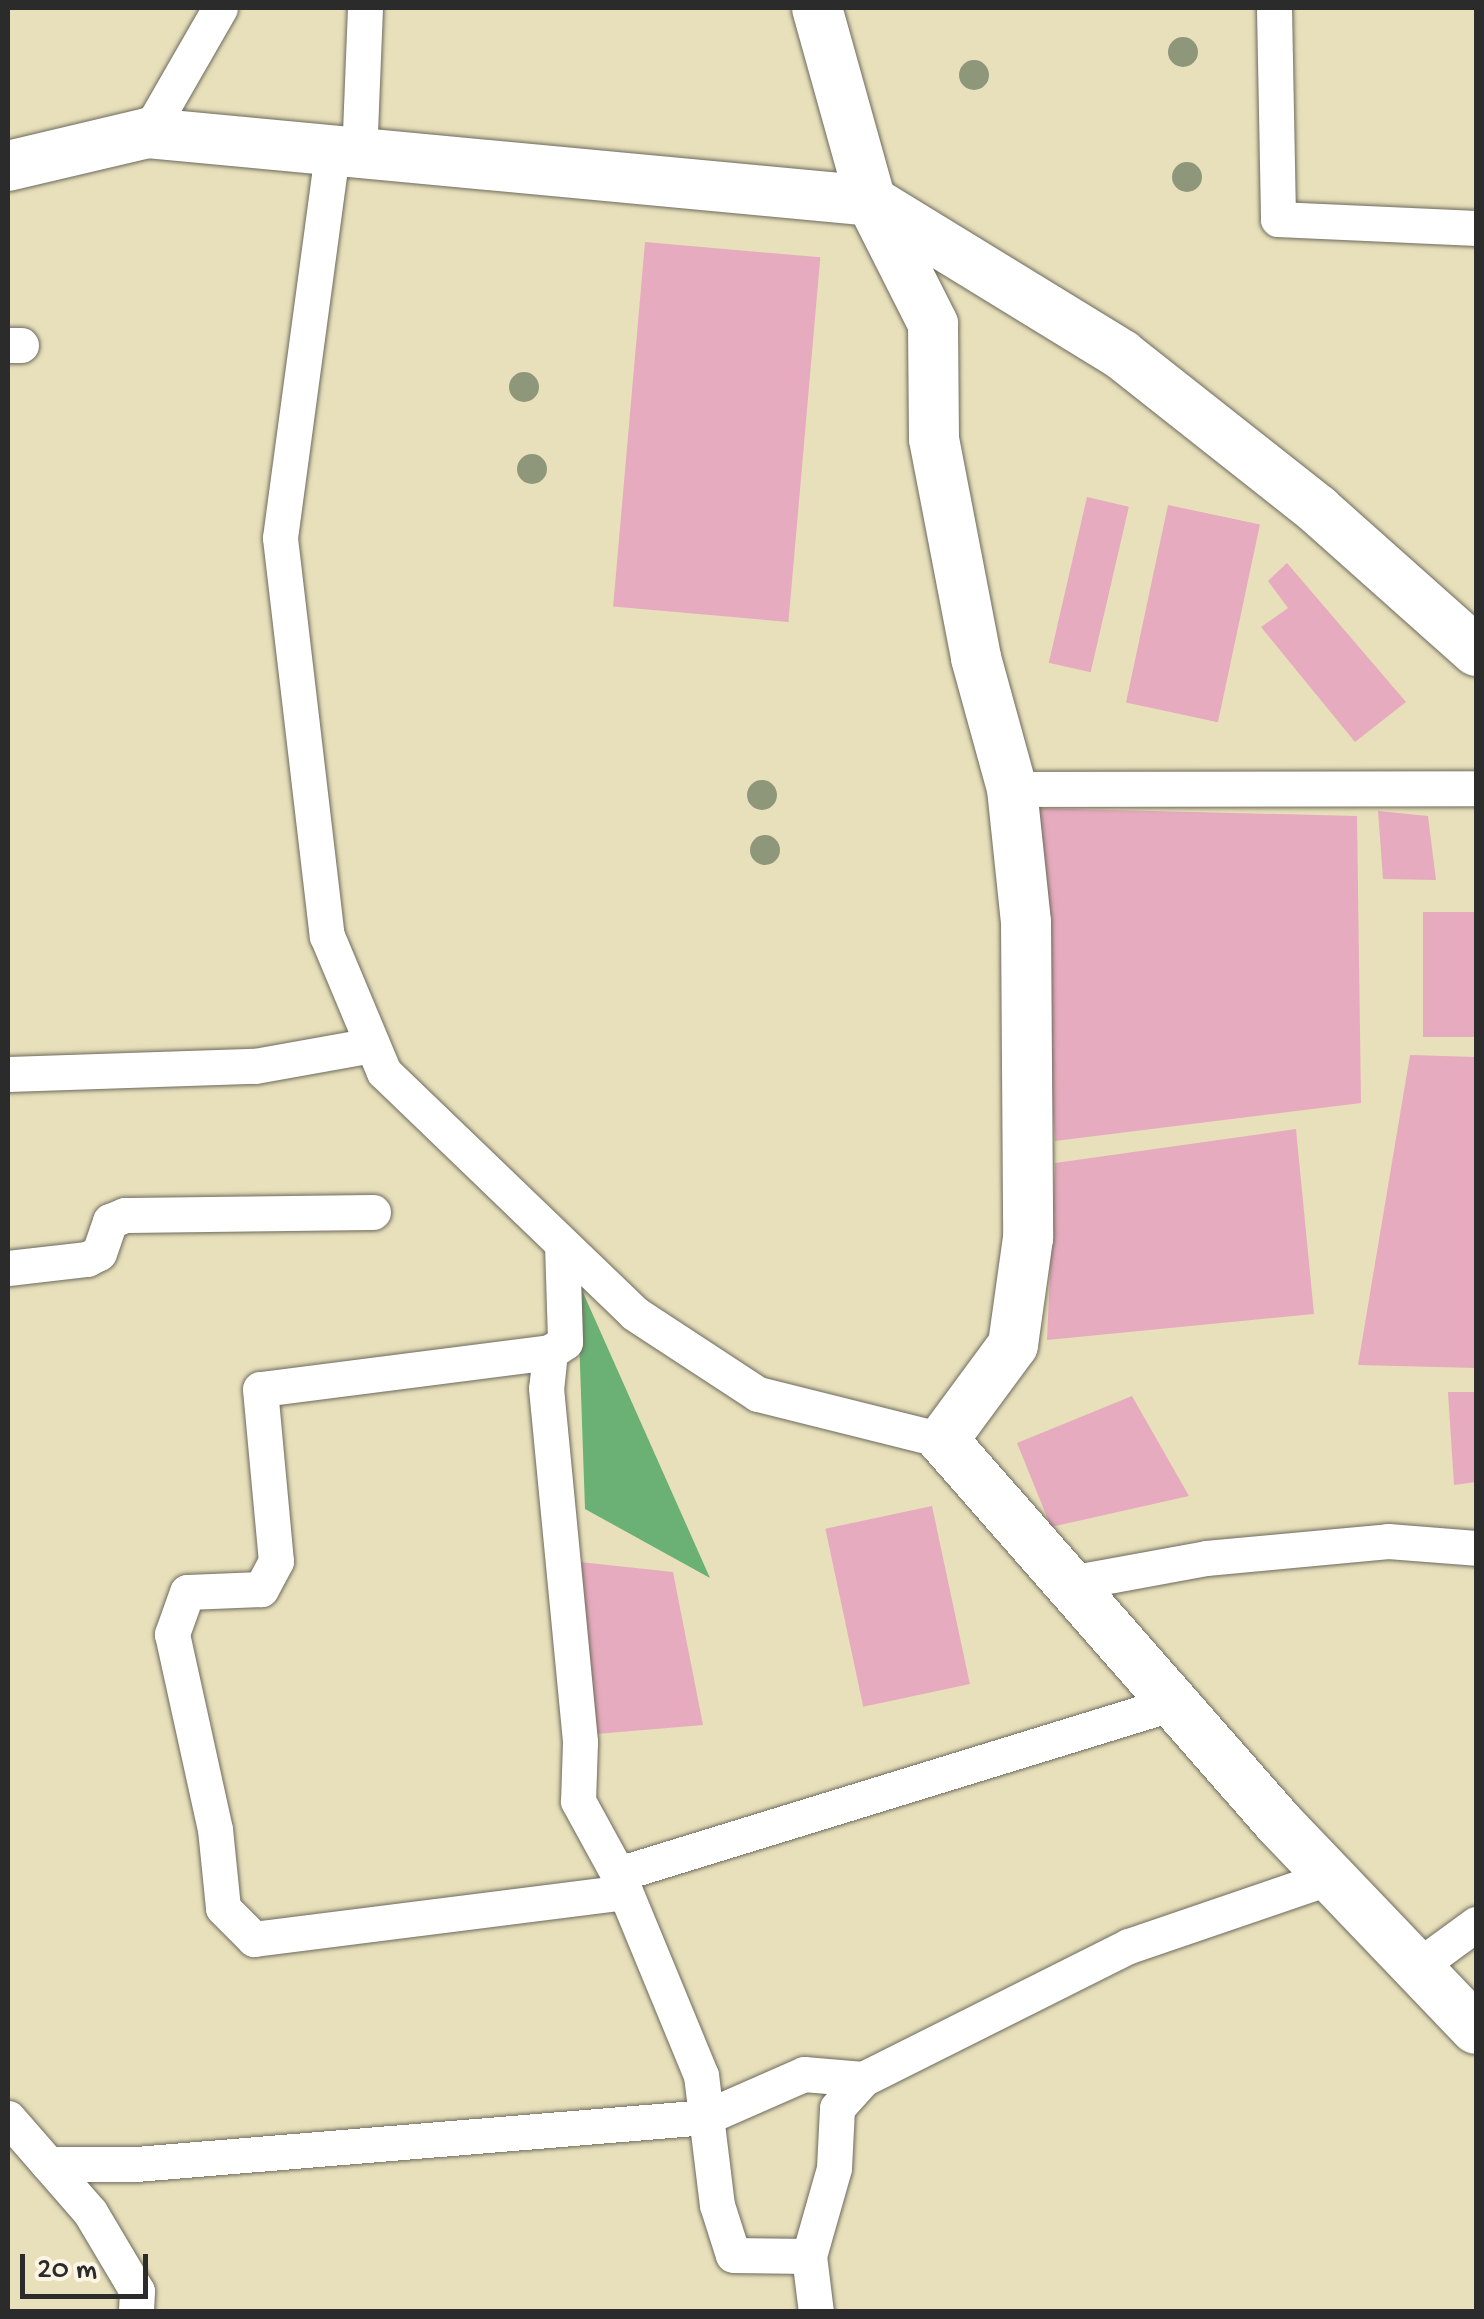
<!DOCTYPE html>
<html>
<head>
<meta charset="utf-8">
<style>
  body { margin:0 }
  #map { position:relative; width:1484px; height:2319px; overflow:hidden; background:#e8e0bb; font-family:"Gochi Hand",sans-serif }
  div>[style] { position:absolute }
  .forest>* { inset:0; background:#6bb074 }
  .building>* { inset:0; background:#e6abbe; transform-origin:0 0 }
  .roads { filter:drop-shadow(0 0 2px #6d6a5d) drop-shadow(0 0 2px #6d6a5d) }
  .street>* { height:35px; margin:-17.5px; padding:0 17.5px; transform-origin:17.5px; border-radius:17.5px; background:#fff }
  .secondary>* { height:50px; margin:-25px; padding:0 25px; transform-origin:25px; border-radius:25px; background:#fff }
  .trees>* { width:30px; height:30px; margin:-15px; border-radius:50%; background:#8f977b }
  span { translate:-50% -50%; white-space:nowrap; text-align:center; line-height:1.15; -webkit-text-stroke:10px #fcf5e5; paint-order:stroke }
  .frame { position:absolute; inset:0; border:10px solid #2b2b2b; pointer-events:none }
  .scale { position:absolute; left:20px; top:2254px; width:128px; height:45px; box-sizing:border-box; border:5px solid #2b2b2b; border-top:0; padding-left:12px; font-size:30px; line-height:35px; white-space:nowrap; color:#2b2b2b; -webkit-text-stroke:8px #fcf5e5; paint-order:stroke }
</style>
</head>
<body>
<div id="map">
  <div class="forest">
    <div style="clip-path:polygon(577px 1279px,710px 1578px,585px 1509px)"></div>
  </div>
  <div class="building">
    <div style="left:645px;top:242px;width:176px;height:366px;rotate:5deg"></div>
    <div style="left:1087px;top:497px;width:43px;height:170px;rotate:13deg"></div>
    <div style="left:1168px;top:505px;width:94px;height:202px;rotate:12deg"></div>
    <div style="clip-path:polygon(1287px 563px,1406px 702px,1355px 742px,1261px 627px,1288px 608px,1268px 581px)"></div>
    <div style="clip-path:polygon(1030px 808px,1357px 816px,1361px 1103px,1055px 1141px)"></div>
    <div style="clip-path:polygon(1378px 811px,1428px 816px,1436px 880px,1383px 879px)"></div>
    <div style="left:1476px;top:912px;width:125px;height:53px;rotate:90deg"></div>
    <div style="clip-path:polygon(1410px 1055px,1476px 1057px,1476px 1368px,1358px 1365px)"></div>
    <div style="clip-path:polygon(1296px 1129px,1314px 1314px,1047px 1340px,1055px 1163px)"></div>
    <div style="clip-path:polygon(1448px 1392px,1476px 1392px,1476px 1482px,1454px 1485px)"></div>
    <div style="clip-path:polygon(1132px 1396px,1189px 1496px,1051px 1527px,1017px 1443px)"></div>
    <div style="left:932px;top:1506px;width:182px;height:109px;rotate:78deg"></div>
    <div style="clip-path:polygon(580px 1562px,673px 1572px,703px 1725px,596px 1734px)"></div>
  </div>
  <div class="roads">
    <div class="street">
      <div style="left:1274px;top:8px;width:211px;rotate:88.9deg"></div>
      <div style="left:1278px;top:219px;width:198px;rotate:2.6deg"></div>
      <div style="left:148px;top:133px;width:144px;rotate:-60.1deg"></div>
      <div style="left:332px;top:153px;width:388px;rotate:97.7deg"></div>
      <div style="left:280px;top:538px;width:401px;rotate:83.3deg"></div>
      <div style="left:327px;top:936px;width:147px;rotate:67.3deg"></div>
      <div style="left:384px;top:1072px;width:347px;rotate:43.9deg"></div>
      <div style="left:634px;top:1313px;width:148px;rotate:33.2deg"></div>
      <div style="left:758px;top:1394px;width:191px;rotate:14deg"></div>
      <div style="left:359px;top:157px;width:149px;rotate:-87.7deg"></div>
      <div style="left:8px;top:345px;width:13px"></div>
      <div style="left:1012px;top:789px;width:464px;rotate:-0.1deg"></div>
      <div style="left:8px;top:1074px;width:247px;rotate:-1.9deg"></div>
      <div style="left:255px;top:1066px;width:119px;rotate:-10.2deg"></div>
      <div style="left:562px;top:1244px;width:98px;rotate:88.2deg"></div>
      <div style="left:565px;top:1342px;width:18px;rotate:146deg"></div>
      <div style="left:550px;top:1352px;width:36px;rotate:96deg"></div>
      <div style="left:546px;top:1388px;width:356px;rotate:84.5deg"></div>
      <div style="left:580px;top:1742px;width:59px;rotate:91.9deg"></div>
      <div style="left:578px;top:1801px;width:83px;rotate:61.3deg"></div>
      <div style="left:8px;top:1268px;width:80px;rotate:-6.5deg"></div>
      <div style="left:87px;top:1259px;width:13px;rotate:-27deg"></div>
      <div style="left:99px;top:1253px;width:34px;rotate:-71deg"></div>
      <div style="left:110px;top:1221px;width:16px;rotate:-22deg"></div>
      <div style="left:125px;top:1215px;width:248px;rotate:-0.7deg"></div>
      <div style="left:550px;top:1352px;width:292px;rotate:172.7deg"></div>
      <div style="left:260px;top:1389px;width:173px;rotate:84.7deg"></div>
      <div style="left:276px;top:1561px;width:32px;rotate:118deg"></div>
      <div style="left:261px;top:1589px;width:74px;rotate:177.7deg"></div>
      <div style="left:187px;top:1592px;width:45px;rotate:109.7deg"></div>
      <div style="left:172px;top:1634px;width:200px;rotate:77.6deg"></div>
      <div style="left:215px;top:1829px;width:79px;rotate:84.2deg"></div>
      <div style="left:223px;top:1908px;width:44px;rotate:45deg"></div>
      <div style="left:254px;top:1939px;width:374px;rotate:-7.2deg"></div>
      <div style="left:1070px;top:1583px;width:138px;rotate:-10.4deg"></div>
      <div style="left:1206px;top:1558px;width:183px;rotate:-5.3deg"></div>
      <div style="left:1388px;top:1541px;width:88px;rotate:4.5deg"></div>
      <div style="left:1174px;top:1703px;width:582px;rotate:162.9deg"></div>
      <div style="left:618px;top:1874px;width:217px;rotate:67.6deg"></div>
      <div style="left:701px;top:2075px;width:131px;rotate:83deg"></div>
      <div style="left:717px;top:2205px;width:52px;rotate:72.3deg"></div>
      <div style="left:733px;top:2255px;width:76px;rotate:0.8deg"></div>
      <div style="left:809px;top:2256px;width:91px;rotate:-74.1deg"></div>
      <div style="left:834px;top:2168px;width:60px;rotate:-87.1deg"></div>
      <div style="left:837px;top:2108px;width:39px;rotate:-48deg"></div>
      <div style="left:863px;top:2079px;width:297px;rotate:-26.6deg"></div>
      <div style="left:1129px;top:1946px;width:213px;rotate:-18.9deg"></div>
      <div style="left:1417px;top:1967px;width:73px;rotate:-36.1deg"></div>
      <div style="left:8px;top:2118px;width:125px;rotate:48.9deg"></div>
      <div style="left:90px;top:2212px;width:92px;rotate:59.3deg"></div>
      <div style="left:137px;top:2291px;width:21px;rotate:93deg"></div>
      <div style="left:48px;top:2164px;width:88px"></div>
      <div style="left:136px;top:2164px;width:572px;rotate:-4.71deg"></div>
      <div style="left:706px;top:2117px;width:107px;rotate:-23.7deg"></div>
      <div style="left:804px;top:2074px;width:59px;rotate:4.8deg"></div>
      <div style="left:809px;top:2256px;width:56px;rotate:82.9deg"></div>
    </div>
    <div class="secondary">
      <div style="left:817px;top:8px;width:200px;rotate:74.4deg"></div>
      <div style="left:871px;top:201px;width:138px;rotate:63.2deg"></div>
      <div style="left:933px;top:324px;width:115px;rotate:89.5deg"></div>
      <div style="left:934px;top:439px;width:223px;rotate:79.1deg"></div>
      <div style="left:976px;top:658px;width:136px;rotate:74.6deg"></div>
      <div style="left:1012px;top:789px;width:134px;rotate:84deg"></div>
      <div style="left:1026px;top:922px;width:316px;rotate:89.6deg"></div>
      <div style="left:1028px;top:1238px;width:108px;rotate:98deg"></div>
      <div style="left:1013px;top:1345px;width:118px;rotate:126.4deg"></div>
      <div style="left:943px;top:1440px;width:508px;rotate:48.75deg"></div>
      <div style="left:1278px;top:1822px;width:286px;rotate:46.3deg"></div>
      <div style="left:8px;top:166px;width:144px;rotate:-13.3deg"></div>
      <div style="left:148px;top:133px;width:726px;rotate:5.37deg"></div>
      <div style="left:871px;top:201px;width:294px;rotate:31.5deg"></div>
      <div style="left:1122px;top:355px;width:250px;rotate:38.3deg"></div>
      <div style="left:1318px;top:510px;width:212px;rotate:41.7deg"></div>
    </div>
  </div>
  <div class="trees">
    <div style="left:1183px;top:52px"></div>
    <div style="left:974px;top:75px"></div>
    <div style="left:1187px;top:177px"></div>
    <div style="left:524px;top:387px"></div>
    <div style="left:532px;top:469px"></div>
    <div style="left:762px;top:795px"></div>
    <div style="left:765px;top:850px"></div>
  </div>
  <div class="frame"></div>
  <div class="scale">20 m</div>
</div>
</body>
</html>
